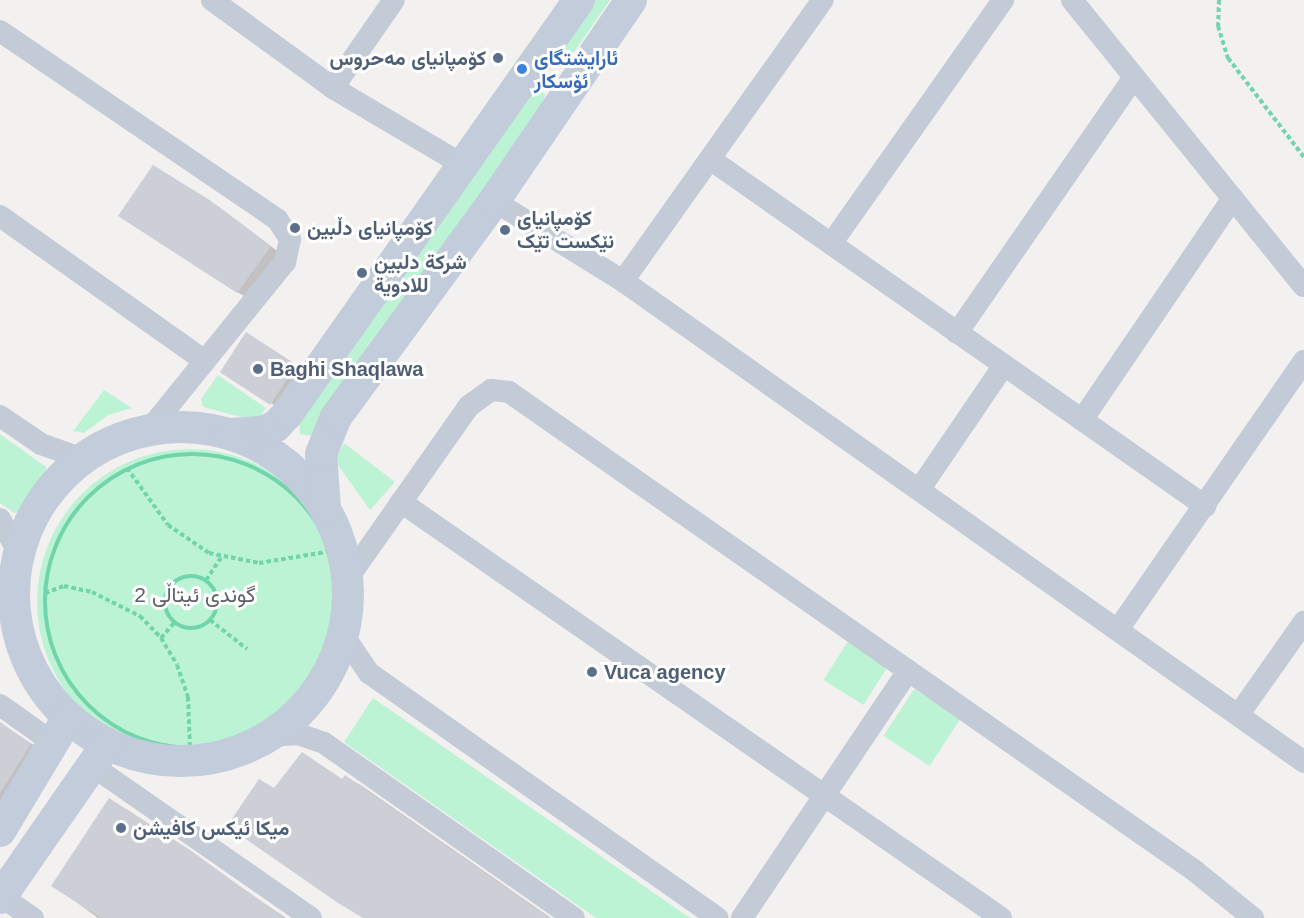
<!DOCTYPE html>
<html>
<head>
<meta charset="utf-8">
<style>
  body { margin:0 }
  #map { position:relative; width:1304px; height:918px; overflow:hidden; background:#f3f0f0; font-family:Arial,Vazirmatn,sans-serif }
  div>[style] { position:absolute }
  .green>* { inset:0; background:#bcf3d5; transform-origin:0 0 }
  .round { border-radius:50% }
  .shadow>* { inset:0; background:#0003 }
  .building>* { inset:0; background:#cccfd5; transform-origin:0 0 }
  .path>* { height:4px; margin-top:-2px; transform-origin:0; background:repeating-linear-gradient(90deg,#71d4ab 0 4.5px,transparent 0 7.5px) }
  .path>.ring { margin:-2px; padding:0; box-sizing:content-box; background:none; border:4px solid #71d4ab; border-radius:50% }
  .street>* { height:22px; margin:-11px; padding:0 11px; transform-origin:11px; border-radius:11px; background:#c3cbd6 }
  .secondary>* { height:32px; margin:-16px; padding:0 16px; transform-origin:16px; border-radius:16px; background:#c2ccda }
  .secondary>.ring { margin:-16px; padding:0; box-sizing:content-box; background:none; border:32px solid #c2ccda; border-radius:50% }
  .dots>* { width:16px; height:16px; translate:-50% -50%; box-sizing:border-box; border:3px solid #fff; border-radius:50% }
  span { translate:-50% -50%; white-space:nowrap; text-align:center; line-height:1.15; -webkit-text-stroke:6px #fff; paint-order:stroke }
  .service-label { font-size:20px; color:#4e5e75; font-weight:700 }
  .right { translate:-100% -50%; text-align:right }
  .left { translate:0 -50%; text-align:left }
  .shop-label { font-size:20px; color:#366cbe; font-weight:700 }
  .neighbourhood-label { font-size:21px; color:#5c6066 }
</style>
</head>
<body>
<div id="map">
  <div class="green">
    <div style="clip-path:polygon(591px 0,610px 0,565px 65px,561px 64px,556px 59px)"></div>
    <div style="clip-path:polygon(537px 89px,545px 94px,544px 102px,313px 436px,300px 434px,299px 421px,530px 92px)"></div>
    <div style="clip-path:polygon(218px 375px,266px 408px,256px 421px,203px 407px,201px 399px)"></div>
    <div style="clip-path:polygon(104px 390px,132px 408px,108px 415px,84px 433px,73px 431px)"></div>
    <div style="clip-path:polygon(0 434px,46px 467px,46px 475px,22px 512px,14px 513px,0 503px)"></div>
    <div style="clip-path:polygon(344px 443px,395px 482px,370px 510px,335px 461px)"></div>
    <div class="round" style="left:37px;top:449px;width:306px;height:306px"></div>
    <div style="left:848px;top:641px;width:47px;height:46px;rotate:32deg"></div>
    <div style="left:914px;top:689px;width:55px;height:56px;rotate:33deg"></div>
    <div style="clip-path:polygon(373px 698px,690px 918px,596px 918px,344px 742px)"></div>
  </div>
  <div class="shadow">
    <div style="clip-path:polygon(153px 167px,219px 207px,280px 253px,248px 298px,237px 292px)"></div>
    <div style="clip-path:polygon(262px 344px,312px 376px,287px 413px,221px 372px)"></div>
    <div style="clip-path:polygon(0 723px,47px 754px,0 824px)"></div>
    <div style="clip-path:polygon(303px 754px,343px 780px,346px 777px,362px 786px,551px 918px,366px 918px,275px 790px)"></div>
    <div style="clip-path:polygon(126px 809px,286px 918px,98px 918px,53px 885px)"></div>
  </div>
  <div class="building">
    <div style="clip-path:polygon(153px 165px,208px 199px,271px 246px,237px 293px,118px 216px)"></div>
    <div style="left:246px;top:332px;width:60px;height:48px;rotate:33deg"></div>
    <div style="clip-path:polygon(0 722px,31px 744px,0 793px)"></div>
    <div style="clip-path:polygon(302px 752px,342px 779px,345px 775px,550px 918px,363px 918px,338px 903px,227px 826px,259px 779px,274px 788px)"></div>
    <div style="clip-path:polygon(109px 798px,190px 850px,284px 918px,101px 918px,51px 886px)"></div>
  </div>
  <div class="path">
    <div style="left:1219px;top:0;width:26px;rotate:92deg"></div>
    <div style="left:1218px;top:26px;width:34px;rotate:73deg"></div>
    <div style="left:1228px;top:58px;width:125px;rotate:52.5deg"></div>
    <div class="ring" style="left:45px;top:454px;width:290px;height:290px"></div>
    <div style="left:127px;top:468px;width:70px;rotate:54.3deg"></div>
    <div style="left:168px;top:525px;width:50px;rotate:34.3deg"></div>
    <div style="left:209px;top:553px;width:51px;rotate:11.3deg"></div>
    <div style="left:259px;top:563px;width:74px;rotate:-9.3deg"></div>
    <div class="ring" style="left:165px;top:576px;width:48px;height:48px"></div>
    <div style="left:206px;top:580px;width:27px;rotate:-56deg"></div>
    <div style="left:45px;top:593px;width:20px;rotate:-20deg"></div>
    <div style="left:64px;top:586px;width:29px;rotate:12deg"></div>
    <div style="left:92px;top:592px;width:54px;rotate:26.6deg"></div>
    <div style="left:140px;top:616px;width:30px;rotate:46deg"></div>
    <div style="left:161px;top:638px;width:31px;rotate:59deg"></div>
    <div style="left:177px;top:665px;width:34px;rotate:71deg"></div>
    <div style="left:188px;top:697px;width:51px;rotate:87.8deg"></div>
    <div style="left:210px;top:620px;width:47px;rotate:38.1deg"></div>
    <div style="left:161px;top:638px;width:20px;rotate:-49deg"></div>
  </div>
  <div class="street">
    <div style="left:212px;top:0;width:150px;rotate:36deg"></div>
    <div style="left:333px;top:88px;width:151px;rotate:30.6deg"></div>
    <div style="left:1072px;top:0;width:368px;rotate:51deg"></div>
    <div style="left:0;top:31px;width:335px;rotate:34.2deg"></div>
    <div style="left:277px;top:219px;width:24px;rotate:57deg"></div>
    <div style="left:290px;top:239px;width:24px;rotate:102deg"></div>
    <div style="left:285px;top:262px;width:216px;rotate:129deg"></div>
    <div style="left:333px;top:88px;width:107px;rotate:-55.3deg"></div>
    <div style="left:710px;top:159px;width:605px;rotate:35.03deg"></div>
    <div style="left:494px;top:201px;width:152px;rotate:31.8deg"></div>
    <div style="left:623px;top:281px;width:834px;rotate:35.23deg"></div>
    <div style="left:0;top:216px;width:251px;rotate:35.3deg"></div>
    <div style="left:831px;top:244px;width:299px;rotate:-54.8deg"></div>
    <div style="left:623px;top:281px;width:345px;rotate:-54.6deg"></div>
    <div style="left:957px;top:333px;width:311px;rotate:-55.3deg"></div>
    <div style="left:0;top:416px;width:50px;rotate:34.3deg"></div>
    <div style="left:41px;top:444px;width:45px;rotate:19.7deg"></div>
    <div style="left:1082px;top:420px;width:268px;rotate:-55.8deg"></div>
    <div style="left:919px;top:490px;width:151px;rotate:-55.8deg"></div>
    <div style="left:401px;top:502px;width:730px;rotate:34.73deg"></div>
    <div style="left:0;top:519px;width:39px;rotate:61deg"></div>
    <div style="left:348px;top:578px;width:210px;rotate:-54.9deg"></div>
    <div style="left:469px;top:406px;width:27px;rotate:-36deg"></div>
    <div style="left:491px;top:390px;width:18px;rotate:6deg"></div>
    <div style="left:509px;top:392px;width:837px;rotate:34.92deg"></div>
    <div style="left:1195px;top:871px;width:75px;rotate:39deg"></div>
    <div style="left:1119px;top:628px;width:325px;rotate:-55.3deg"></div>
    <div style="left:344px;top:636px;width:45px;rotate:56deg"></div>
    <div style="left:369px;top:673px;width:426px;rotate:35.1deg"></div>
    <div style="left:0;top:705px;width:67px;rotate:35.3deg"></div>
    <div style="left:1239px;top:714px;width:113px;rotate:-54.8deg"></div>
    <div style="left:271px;top:736px;width:27px;rotate:-4deg"></div>
    <div style="left:298px;top:734px;width:28px;rotate:19deg"></div>
    <div style="left:324px;top:743px;width:305px;rotate:35deg"></div>
    <div style="left:94px;top:767px;width:264px;rotate:34.8deg"></div>
    <div style="left:1px;top:896px;width:39px;rotate:35deg"></div>
    <div style="left:742px;top:918px;width:298px;rotate:-56.1deg"></div>
  </div>
  <div class="secondary">
    <div class="ring" style="left:14px;top:427px;width:302px;height:302px"></div>
    <div style="left:231px;top:434px;width:32px;rotate:-4deg"></div>
    <div style="left:263px;top:432px;width:14px;rotate:-25deg"></div>
    <div style="left:276px;top:426px;width:18px;rotate:-47deg"></div>
    <div style="left:288px;top:413px;width:505px;rotate:-54.83deg"></div>
    <div style="left:325px;top:508px;width:54px;rotate:-94.2deg"></div>
    <div style="left:321px;top:454px;width:40px;rotate:-68deg"></div>
    <div style="left:336px;top:417px;width:268px;rotate:-53.8deg"></div>
    <div style="left:494px;top:201px;width:243px;rotate:-55.7deg"></div>
    <div style="left:0;top:831px;width:132px;rotate:-59deg"></div>
    <div style="left:0;top:898px;width:188px;rotate:-55.2deg"></div>
  </div>
  <div class="dots">
    <div style="left:498px;top:58px;background:#5c6f8a"></div>
    <div style="left:522px;top:69px;background:#3f7fe0"></div>
    <div style="left:295px;top:228px;background:#5c6f8a"></div>
    <div style="left:505px;top:230px;background:#5c6f8a"></div>
    <div style="left:362px;top:273px;background:#5c6f8a"></div>
    <div style="left:258px;top:369px;background:#5c6f8a"></div>
    <div style="left:592px;top:672px;background:#5c6f8a"></div>
    <div style="left:121px;top:828px;background:#5c6f8a"></div>
  </div>
  <div class="service-label">
    <span class="right" style="left:486px;top:58px">کۆمپانیای مەحروس</span>
    <span class="left" style="left:517px;top:230px">کۆمپانیای<br>نێکست تێک</span>
    <span class="left" style="left:307px;top:228px">کۆمپانیای دڵبین</span>
    <span class="left" style="left:374px;top:274px">شركة دلبين<br>للادوية</span>
    <span class="left" style="left:270px;top:369px">Baghi Shaqlawa</span>
    <span class="left" style="left:604px;top:672px">Vuca agency</span>
    <span class="left" style="left:133px;top:828px">میکا ئیکس کافیشن</span>
  </div>
  <div class="shop-label">
    <span class="left" style="left:534px;top:70px">ئارایشتگای<br>ئۆسکار</span>
  </div>
  <div class="neighbourhood-label">
    <span style="left:195px;top:595px">گوندی ئیتاڵی 2</span>
  </div>
</div>
</body>
</html>
